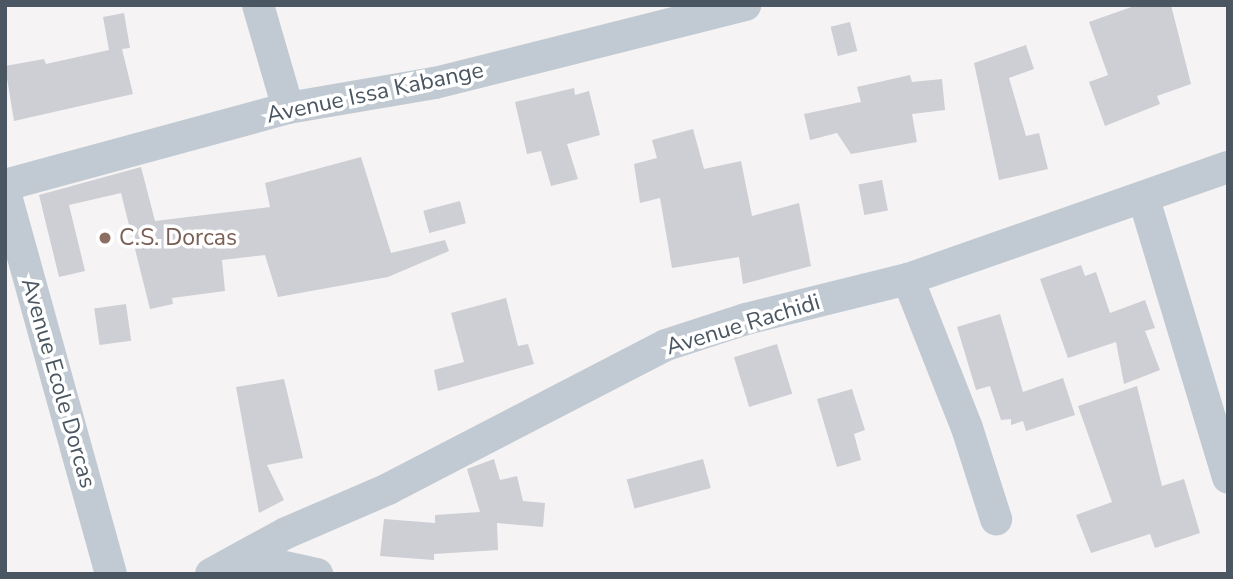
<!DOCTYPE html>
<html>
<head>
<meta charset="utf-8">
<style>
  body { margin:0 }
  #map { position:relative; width:1233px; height:579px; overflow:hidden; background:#f5f3f3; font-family:"Nunito Sans",sans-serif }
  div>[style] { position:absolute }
  .building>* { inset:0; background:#cdcfd5; transform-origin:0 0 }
  .minor>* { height:32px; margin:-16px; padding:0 16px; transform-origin:16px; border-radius:16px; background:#c1cad2 }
  .dots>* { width:19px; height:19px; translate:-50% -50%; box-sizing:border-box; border:4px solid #fff; border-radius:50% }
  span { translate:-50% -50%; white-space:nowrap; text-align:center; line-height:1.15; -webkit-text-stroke:7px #fff; paint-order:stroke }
  .street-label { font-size:23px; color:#4a5661 }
  .education-label { font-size:23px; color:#785e54 }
  .left { translate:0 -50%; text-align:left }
  .frame { position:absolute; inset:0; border:7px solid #4a5661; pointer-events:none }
</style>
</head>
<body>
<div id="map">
  <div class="building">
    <div style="clip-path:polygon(1137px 5px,1171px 5px,1191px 84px,1157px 96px,1160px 104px,1105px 126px,1089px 82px,1108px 75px,1089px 22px)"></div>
    <div style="clip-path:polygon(124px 13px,130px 48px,122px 49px,133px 94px,14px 121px,5px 66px,44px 59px,46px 64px,109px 50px,103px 17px)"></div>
    <div style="left:850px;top:22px;width:30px;height:20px;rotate:76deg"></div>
    <div style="clip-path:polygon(1026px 45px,1034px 69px,1009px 78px,1026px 136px,1039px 133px,1048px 169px,999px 180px,974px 63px)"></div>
    <div style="clip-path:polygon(910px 75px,912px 82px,942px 79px,945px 110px,912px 114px,917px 142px,851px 154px,837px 133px,810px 140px,804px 114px,861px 102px,857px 87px)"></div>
    <div style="clip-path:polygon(574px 88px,575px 95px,589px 91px,600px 135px,567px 144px,578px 179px,551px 186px,541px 151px,527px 154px,515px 102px)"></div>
    <div style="clip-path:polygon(693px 129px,704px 169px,741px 161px,752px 216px,799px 203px,811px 266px,743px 284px,739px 257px,672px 268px,660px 198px,640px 203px,634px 164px,657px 158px,652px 140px)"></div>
    <div style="clip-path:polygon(361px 157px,391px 253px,445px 240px,449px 251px,388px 277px,278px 297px,265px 255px,222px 260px,225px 291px,172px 298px,173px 304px,150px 309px,121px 193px,69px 205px,85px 271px,59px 277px,39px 195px,141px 167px,155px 221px,270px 207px,265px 183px)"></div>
    <div style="left:882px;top:180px;width:31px;height:24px;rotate:79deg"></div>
    <div style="left:460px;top:201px;width:23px;height:38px;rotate:75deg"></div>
    <div style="clip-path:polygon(1081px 265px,1085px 276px,1096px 272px,1110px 313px,1145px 300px,1155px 328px,1145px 331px,1160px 370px,1124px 384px,1116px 342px,1068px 358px,1040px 279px)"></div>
    <div style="clip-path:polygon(506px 298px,518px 346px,528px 344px,534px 364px,438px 391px,434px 370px,464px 362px,451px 313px)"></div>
    <div style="left:126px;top:304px;width:37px;height:32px;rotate:82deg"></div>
    <div style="clip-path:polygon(1000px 314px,1023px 392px,1063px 378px,1075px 415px,1026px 431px,1023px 421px,1011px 425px,1011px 419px,1001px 420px,990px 386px,976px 390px,957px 327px)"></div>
    <div style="left:777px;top:344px;width:52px;height:45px;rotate:73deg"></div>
    <div style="clip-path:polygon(284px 379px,303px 458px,267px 465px,284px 500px,259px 513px,236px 387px)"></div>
    <div style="clip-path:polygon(1137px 386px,1162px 486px,1184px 479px,1200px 533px,1155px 548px,1150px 534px,1091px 553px,1076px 515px,1112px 502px,1078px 406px)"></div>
    <div style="clip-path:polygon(852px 389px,865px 430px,854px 434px,861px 460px,837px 467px,817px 399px)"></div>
    <div style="clip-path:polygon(494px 459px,500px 480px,517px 476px,523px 501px,545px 503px,543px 527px,497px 523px,498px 550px,434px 554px,434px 560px,380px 556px,384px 519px,435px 523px,435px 515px,480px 512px,467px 469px)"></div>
    <div style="left:703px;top:459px;width:30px;height:79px;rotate:75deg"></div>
  </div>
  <div class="minor">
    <div style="left:258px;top:5px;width:107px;rotate:73.8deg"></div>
    <div style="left:5px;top:185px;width:293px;rotate:-15.2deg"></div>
    <div style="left:288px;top:108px;width:149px;rotate:-9.7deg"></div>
    <div style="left:435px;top:83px;width:320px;rotate:-14.1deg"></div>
    <div style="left:5px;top:192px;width:396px;rotate:74.5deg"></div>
    <div style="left:1144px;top:199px;width:291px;rotate:73.2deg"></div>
    <div style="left:908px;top:279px;width:160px;rotate:68.4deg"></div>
    <div style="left:967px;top:428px;width:96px;rotate:72.3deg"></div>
    <div style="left:244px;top:558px;width:75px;rotate:12.4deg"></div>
    <div style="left:211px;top:574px;width:85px;rotate:-28.7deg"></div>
    <div style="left:286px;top:533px;width:111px;rotate:-23.3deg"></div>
    <div style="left:388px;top:489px;width:313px;rotate:-27.4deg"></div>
    <div style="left:666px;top:345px;width:84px;rotate:-18deg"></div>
    <div style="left:746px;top:319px;width:167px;rotate:-13.9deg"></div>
    <div style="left:908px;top:279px;width:339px;rotate:-19.3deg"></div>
  </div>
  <div class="dots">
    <div style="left:105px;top:238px;background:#8d6e63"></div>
  </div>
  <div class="street-label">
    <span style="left:375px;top:93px;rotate:-12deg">Avenue Issa Kabange</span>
    <span style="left:743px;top:325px;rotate:-17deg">Avenue Rachidi</span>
    <span style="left:58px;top:383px;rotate:74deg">Avenue Ecole Dorcas</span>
  </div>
  <div class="education-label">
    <span class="left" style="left:119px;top:238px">C.S. Dorcas</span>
  </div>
  <div class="frame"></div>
</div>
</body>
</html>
